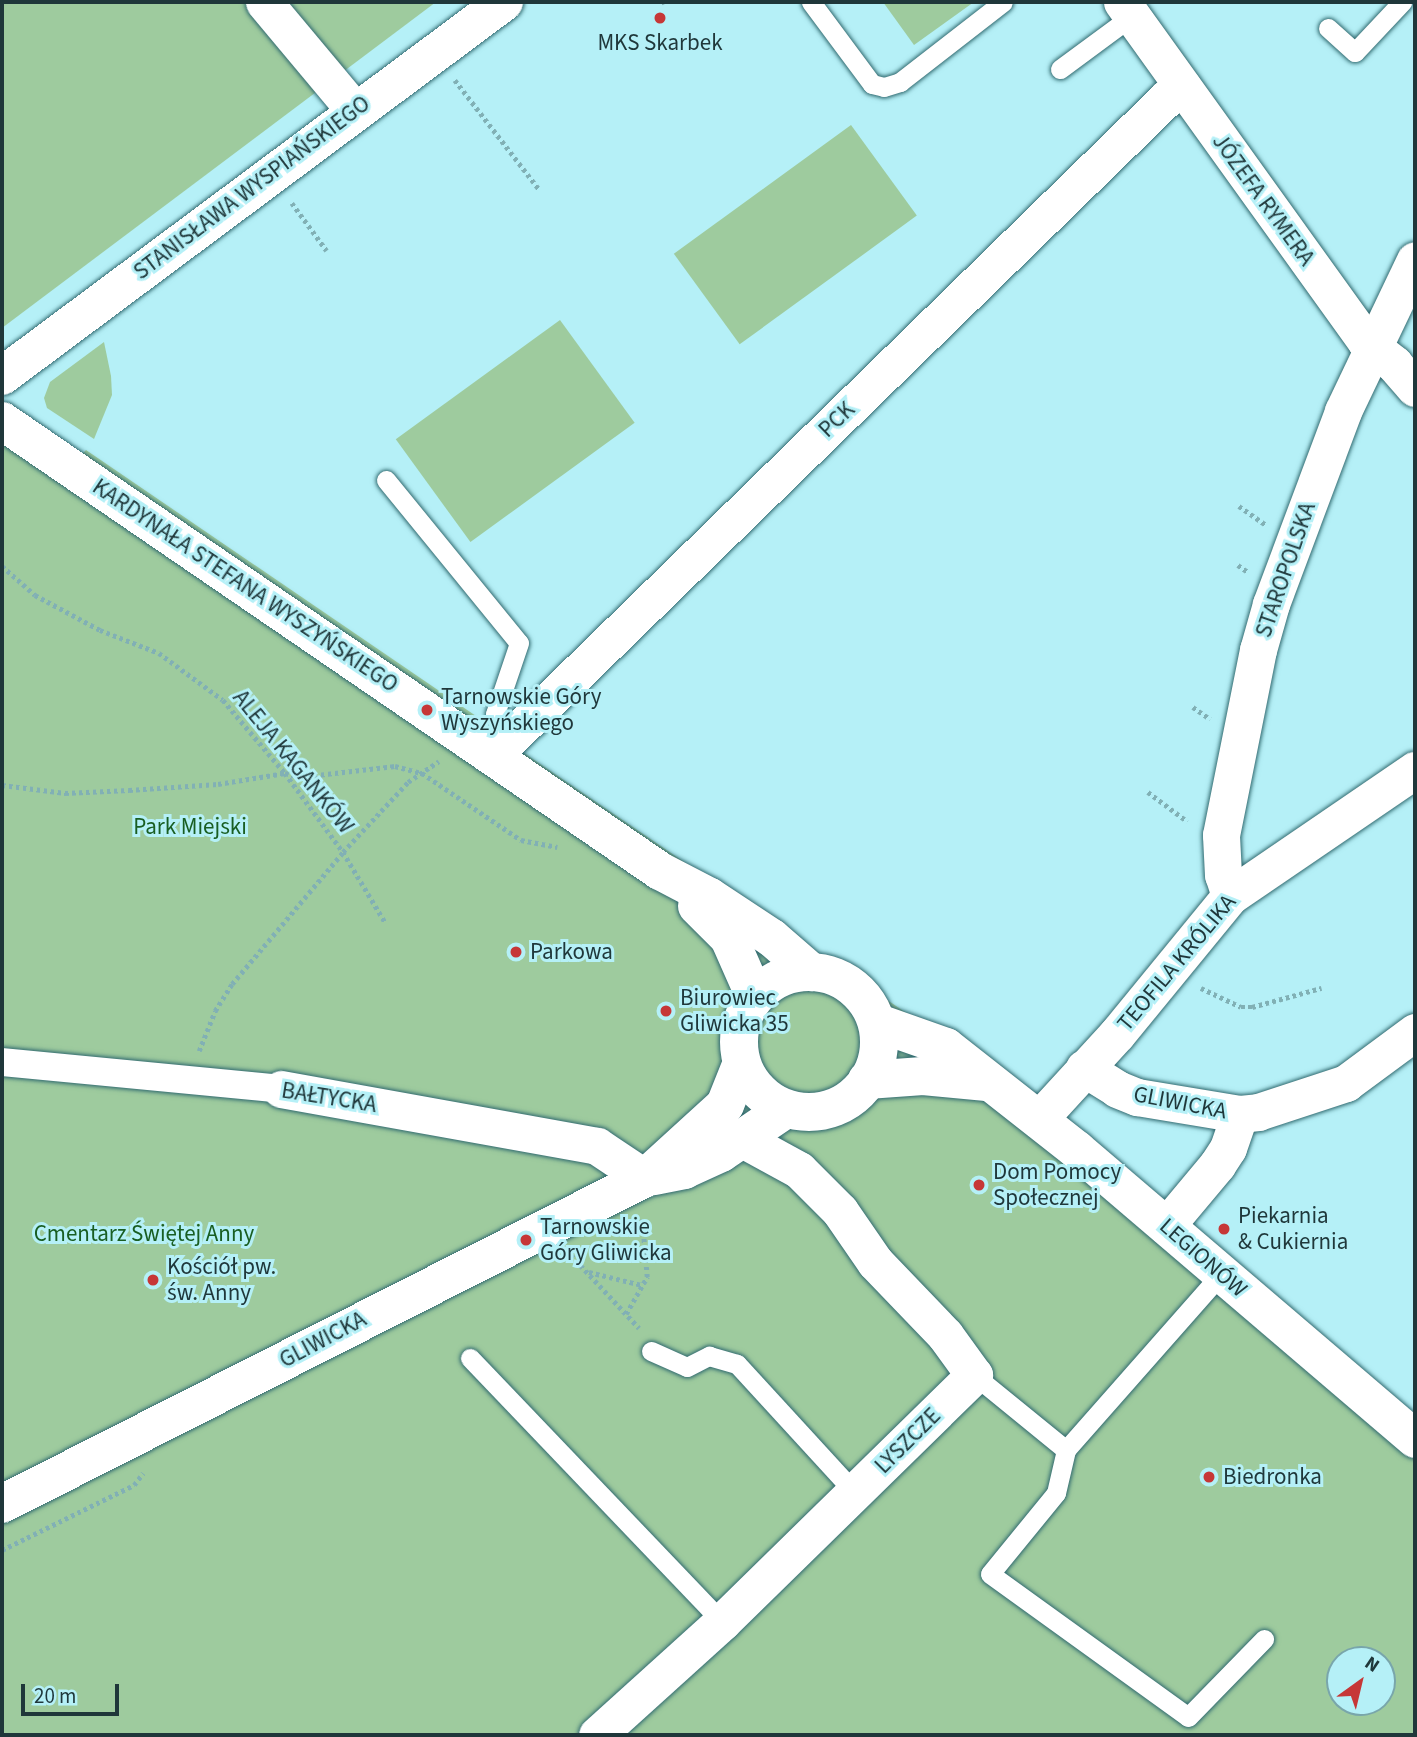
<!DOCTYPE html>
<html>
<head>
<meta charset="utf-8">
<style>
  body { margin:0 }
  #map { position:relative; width:1417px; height:1737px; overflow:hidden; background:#b5f0f7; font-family:"Source Sans 3",sans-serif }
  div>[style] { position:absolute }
  .green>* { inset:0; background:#9ecb9e; transform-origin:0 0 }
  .path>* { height:4.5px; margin-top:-2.25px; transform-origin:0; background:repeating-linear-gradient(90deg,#81b0b5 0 3.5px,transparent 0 7px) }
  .roads { filter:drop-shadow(0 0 2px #316a70) drop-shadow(0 0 2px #316a70) }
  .service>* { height:19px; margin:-9.5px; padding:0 9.5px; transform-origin:9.5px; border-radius:9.5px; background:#fff }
  .pedestrian>* { height:28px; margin:-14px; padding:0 14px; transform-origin:14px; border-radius:14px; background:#fff }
  .minor>* { height:37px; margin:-18.5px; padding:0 18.5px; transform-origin:18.5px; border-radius:18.5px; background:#fff }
  .tertiary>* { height:38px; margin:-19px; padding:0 19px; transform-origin:19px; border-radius:19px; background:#fff }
  .tertiary>.ring { margin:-19px; padding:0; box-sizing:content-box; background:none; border:38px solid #fff; border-radius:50% }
  .dots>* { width:19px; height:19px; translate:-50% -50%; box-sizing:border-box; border:4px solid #b5f0f7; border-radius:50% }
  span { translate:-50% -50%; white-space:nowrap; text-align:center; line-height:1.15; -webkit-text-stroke:6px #b5f0f7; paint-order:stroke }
  .poi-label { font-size:23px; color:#1f373a }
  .left { translate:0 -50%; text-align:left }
  .street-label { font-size:23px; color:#1f373a }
  .park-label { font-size:23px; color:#195e22 }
  .frame { position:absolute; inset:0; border:4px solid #1f373a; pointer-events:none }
  .north { position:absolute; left:1326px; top:1646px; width:70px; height:70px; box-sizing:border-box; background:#b5f0f7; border:2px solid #79a6ab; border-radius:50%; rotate:34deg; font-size:19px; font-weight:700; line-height:28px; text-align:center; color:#1f373a }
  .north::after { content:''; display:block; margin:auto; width:24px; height:32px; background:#c63737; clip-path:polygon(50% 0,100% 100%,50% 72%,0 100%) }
  .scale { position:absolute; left:21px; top:1684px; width:98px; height:32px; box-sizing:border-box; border:4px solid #1f373a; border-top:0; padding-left:9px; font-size:21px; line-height:24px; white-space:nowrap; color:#1f373a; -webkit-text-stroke:5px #b5f0f7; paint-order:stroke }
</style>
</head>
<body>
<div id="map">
  <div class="green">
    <div style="clip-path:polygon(2px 2px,436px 2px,2px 328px)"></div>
    <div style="clip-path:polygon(883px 2px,974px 2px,914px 45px)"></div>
    <div style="left:851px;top:125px;width:112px;height:219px;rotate:54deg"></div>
    <div style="left:560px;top:320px;width:127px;height:203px;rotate:54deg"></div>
    <div style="clip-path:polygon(104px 342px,111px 376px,112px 395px,94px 439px,47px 408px,44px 398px,50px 382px)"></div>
    <div style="clip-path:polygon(evenodd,2px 402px,176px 519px,82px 454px,86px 450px,476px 716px,474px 719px,1049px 1110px,1415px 1421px,1415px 1735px,2px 1735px,2px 402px,1340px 1660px,1382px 1660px,1382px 1702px,1340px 1702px,1340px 1660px)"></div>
  </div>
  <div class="path">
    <div style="left:664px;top:2px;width:2px;rotate:63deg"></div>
    <div style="left:455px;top:80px;width:138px;rotate:52.4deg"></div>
    <div style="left:292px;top:203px;width:59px;rotate:53.9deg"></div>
    <div style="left:1239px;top:506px;width:33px;rotate:35deg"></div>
    <div style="left:1238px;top:565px;width:12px;rotate:35deg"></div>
    <div style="left:2px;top:566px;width:44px;rotate:41.3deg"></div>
    <div style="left:35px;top:595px;width:74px;rotate:28.3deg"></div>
    <div style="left:100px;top:630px;width:63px;rotate:21.3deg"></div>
    <div style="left:159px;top:653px;width:79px;rotate:36.3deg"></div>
    <div style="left:223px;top:700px;width:96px;rotate:49.7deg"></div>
    <div style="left:285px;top:773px;width:98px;rotate:53.7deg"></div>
    <div style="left:343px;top:852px;width:82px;rotate:59deg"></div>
    <div style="left:1193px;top:707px;width:21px;rotate:35deg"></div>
    <div style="left:2px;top:785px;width:64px;rotate:7.2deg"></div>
    <div style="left:65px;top:793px;width:64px;rotate:-2.7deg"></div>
    <div style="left:129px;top:790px;width:89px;rotate:-3.9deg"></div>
    <div style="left:218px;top:784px;width:68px;rotate:-9.3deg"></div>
    <div style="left:285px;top:773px;width:16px;rotate:15deg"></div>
    <div style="left:300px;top:777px;width:96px;rotate:-6.6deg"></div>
    <div style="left:395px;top:766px;width:28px;rotate:15deg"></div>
    <div style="left:422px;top:773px;width:120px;rotate:34.1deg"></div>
    <div style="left:521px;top:840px;width:37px;rotate:11deg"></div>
    <div style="left:1148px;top:792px;width:49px;rotate:36.6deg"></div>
    <div style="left:1201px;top:988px;width:44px;rotate:25.4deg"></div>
    <div style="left:1241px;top:1007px;width:11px"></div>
    <div style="left:1252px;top:1007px;width:72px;rotate:-15.4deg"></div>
    <div style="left:199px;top:1051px;width:43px;rotate:-68.2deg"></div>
    <div style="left:215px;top:1011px;width:32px;rotate:-58deg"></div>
    <div style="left:232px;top:984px;width:172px;rotate:-49.9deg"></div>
    <div style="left:343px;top:852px;width:96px;rotate:-47.1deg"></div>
    <div style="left:408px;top:782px;width:37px;rotate:-34deg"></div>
    <div style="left:571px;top:1255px;width:100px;rotate:47deg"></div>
    <div style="left:589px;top:1272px;width:55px;rotate:13.8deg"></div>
    <div style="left:626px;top:1314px;width:43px;rotate:-60.4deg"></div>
    <div style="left:647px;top:1277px;width:58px;rotate:-94.9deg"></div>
    <div style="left:2px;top:1550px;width:147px;rotate:-26.2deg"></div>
    <div style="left:134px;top:1485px;width:15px;rotate:-53deg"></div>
  </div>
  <div class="roads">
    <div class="service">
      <div style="left:811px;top:2px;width:102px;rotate:53.4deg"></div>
      <div style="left:872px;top:84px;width:12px;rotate:14deg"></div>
      <div style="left:884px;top:87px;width:17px;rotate:-17deg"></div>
      <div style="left:900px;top:82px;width:130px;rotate:-37.8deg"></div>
      <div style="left:1328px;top:28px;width:36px;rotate:42deg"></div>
      <div style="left:1355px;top:52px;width:69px;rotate:-46.8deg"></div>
      <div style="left:1060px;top:69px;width:89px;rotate:-36.4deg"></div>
      <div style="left:386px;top:480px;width:210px;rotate:50.8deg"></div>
      <div style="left:519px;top:643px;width:75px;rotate:108.7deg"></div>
      <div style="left:495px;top:714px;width:29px;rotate:55deg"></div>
      <div style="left:1221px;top:1274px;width:235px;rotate:131.4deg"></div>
      <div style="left:1066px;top:1450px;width:44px;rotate:103.1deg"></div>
      <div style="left:1056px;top:1493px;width:104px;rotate:129.2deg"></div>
      <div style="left:990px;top:1574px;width:244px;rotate:35.8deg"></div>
      <div style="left:1188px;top:1717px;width:109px;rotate:-45.7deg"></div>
      <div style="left:651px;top:1351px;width:39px;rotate:24deg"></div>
      <div style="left:687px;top:1367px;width:25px;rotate:-27deg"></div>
      <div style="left:709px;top:1356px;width:29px;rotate:16deg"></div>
      <div style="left:737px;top:1364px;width:175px;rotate:47.5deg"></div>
      <div style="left:470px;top:1358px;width:365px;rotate:46.3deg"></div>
      <div style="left:974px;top:1375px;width:119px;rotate:39.2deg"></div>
    </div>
    <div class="pedestrian">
      <div style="left:2px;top:1062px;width:280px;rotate:5.5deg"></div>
    </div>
    <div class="minor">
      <div style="left:264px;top:2px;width:142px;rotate:50.1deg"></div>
      <div style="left:1122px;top:2px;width:418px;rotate:54.3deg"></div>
      <div style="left:1366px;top:342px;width:36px;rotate:38deg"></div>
      <div style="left:1394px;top:364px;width:32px;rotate:49deg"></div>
      <div style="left:493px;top:755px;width:941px;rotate:-44.27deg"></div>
      <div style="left:1167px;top:98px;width:19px;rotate:-32deg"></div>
      <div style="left:1230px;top:896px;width:22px;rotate:-108deg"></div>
      <div style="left:1223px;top:875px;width:40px;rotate:-92.9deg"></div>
      <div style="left:1221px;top:835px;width:189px;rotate:-78.7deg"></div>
      <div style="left:1258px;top:650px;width:48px;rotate:-74.2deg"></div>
      <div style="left:1271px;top:604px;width:206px;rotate:-69.5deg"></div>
      <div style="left:1343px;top:411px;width:167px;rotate:-64.5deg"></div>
      <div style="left:1084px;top:1068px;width:39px;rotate:32deg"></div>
      <div style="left:1117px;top:1089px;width:22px;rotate:22deg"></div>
      <div style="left:1137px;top:1097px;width:104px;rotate:9.4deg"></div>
      <div style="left:1240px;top:1114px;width:18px;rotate:-6deg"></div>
      <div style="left:1258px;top:1112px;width:93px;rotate:-18.2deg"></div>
      <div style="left:1346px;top:1083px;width:86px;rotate:-36.5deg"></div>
      <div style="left:281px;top:1089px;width:321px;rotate:10.2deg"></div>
      <div style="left:597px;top:1146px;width:58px;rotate:33.7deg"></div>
      <div style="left:1039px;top:1119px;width:115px;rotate:-47.5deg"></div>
      <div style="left:1117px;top:1034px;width:178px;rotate:-50.7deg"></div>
      <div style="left:1230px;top:896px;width:224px;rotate:-34.3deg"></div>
      <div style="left:1166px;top:1226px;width:80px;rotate:-50.1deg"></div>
      <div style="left:1217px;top:1165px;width:20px;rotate:-57deg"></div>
      <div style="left:1228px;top:1148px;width:36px;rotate:-71deg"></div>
      <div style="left:597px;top:1735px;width:169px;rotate:-42.1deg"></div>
      <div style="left:722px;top:1622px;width:353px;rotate:-44.4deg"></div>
      <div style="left:974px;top:1375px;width:49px;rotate:-125.9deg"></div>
      <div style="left:945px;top:1335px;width:101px;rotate:-133.8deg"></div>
      <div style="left:875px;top:1262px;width:62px;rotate:-124.5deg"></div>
      <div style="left:840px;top:1211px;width:58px;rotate:-135deg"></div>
      <div style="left:799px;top:1170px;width:63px;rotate:-151.4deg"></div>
    </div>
    <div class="tertiary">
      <div style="left:2px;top:376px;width:626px;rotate:-36.69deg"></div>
      <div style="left:2px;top:421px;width:797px;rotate:34.37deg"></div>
      <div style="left:660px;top:871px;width:56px;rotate:27.5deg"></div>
      <div style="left:710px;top:897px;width:74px;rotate:33.5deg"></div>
      <div style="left:772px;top:938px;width:52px;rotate:41.1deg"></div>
      <div style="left:697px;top:906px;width:45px;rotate:45deg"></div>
      <div style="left:729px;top:938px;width:64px;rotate:66.2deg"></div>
      <div class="ring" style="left:739px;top:972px;width:102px;height:102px"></div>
      <div style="left:878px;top:1023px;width:72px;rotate:19.4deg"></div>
      <div style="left:946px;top:1047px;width:167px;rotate:38.2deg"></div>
      <div style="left:1077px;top:1150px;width:445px;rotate:40.5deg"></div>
      <div style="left:867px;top:1080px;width:56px;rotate:-4.1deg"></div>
      <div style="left:923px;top:1076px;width:64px;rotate:5.4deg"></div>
      <div style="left:654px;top:1176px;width:31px;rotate:-11deg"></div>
      <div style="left:684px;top:1170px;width:41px;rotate:-24.7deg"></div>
      <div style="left:721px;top:1153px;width:78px;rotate:-34.1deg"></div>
      <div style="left:2px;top:1504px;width:721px;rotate:-26.88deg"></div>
      <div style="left:645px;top:1178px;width:108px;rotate:-42.4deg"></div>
      <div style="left:725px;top:1105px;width:43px;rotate:-68.2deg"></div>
    </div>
  </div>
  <div class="dots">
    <div style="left:660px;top:18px;background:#c63737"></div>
    <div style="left:427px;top:710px;background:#c63737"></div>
    <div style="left:516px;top:952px;background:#c63737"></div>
    <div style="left:666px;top:1011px;background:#c63737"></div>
    <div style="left:979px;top:1185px;background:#c63737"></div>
    <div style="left:1224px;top:1229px;background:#c63737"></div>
    <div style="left:526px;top:1240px;background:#c63737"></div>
    <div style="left:153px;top:1280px;background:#c63737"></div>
    <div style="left:1209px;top:1477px;background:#c63737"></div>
  </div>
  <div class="poi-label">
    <span style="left:660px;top:43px">MKS Skarbek</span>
    <span class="left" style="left:441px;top:710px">Tarnowskie Góry<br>Wyszyńskiego</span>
    <span class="left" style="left:530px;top:952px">Parkowa</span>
    <span class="left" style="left:680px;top:1011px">Biurowiec<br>Gliwicka 35</span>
    <span class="left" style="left:993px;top:1185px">Dom Pomocy<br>Społecznej</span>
    <span class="left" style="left:1238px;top:1229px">Piekarnia<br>&amp; Cukiernia</span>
    <span class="left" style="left:540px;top:1240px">Tarnowskie<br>Góry Gliwicka</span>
    <span class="left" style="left:167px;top:1280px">Kościół pw.<br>św. Anny</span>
    <span class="left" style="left:1223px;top:1477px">Biedronka</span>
  </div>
  <div class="street-label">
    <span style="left:252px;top:188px;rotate:-37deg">STANISŁAWA WYSPIAŃSKIEGO</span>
    <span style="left:1263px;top:200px;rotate:54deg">JÓZEFA RYMERA</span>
    <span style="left:837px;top:420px;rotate:-44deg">PCK</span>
    <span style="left:1286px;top:570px;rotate:-71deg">STAROPOLSKA</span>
    <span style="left:245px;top:586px;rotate:34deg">KARDYNAŁA STEFANA WYSZYŃSKIEGO</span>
    <span style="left:293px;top:762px;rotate:51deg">ALEJA KAGANKÓW</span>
    <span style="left:1177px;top:963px;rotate:-50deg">TEOFILA KRÓLIKA</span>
    <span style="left:329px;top:1098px;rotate:9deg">BAŁTYCKA</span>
    <span style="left:1180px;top:1103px;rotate:11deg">GLIWICKA</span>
    <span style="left:1203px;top:1258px;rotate:41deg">LEGIONÓW</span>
    <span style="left:323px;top:1340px;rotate:-28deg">GLIWICKA</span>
    <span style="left:908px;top:1441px;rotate:-45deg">LYSZCZE</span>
  </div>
  <div class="park-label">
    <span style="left:190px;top:827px">Park Miejski</span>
    <span style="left:144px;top:1234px">Cmentarz Świętej Anny</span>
  </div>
  <div class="frame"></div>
  <div class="north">N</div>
  <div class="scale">20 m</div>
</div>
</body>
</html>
